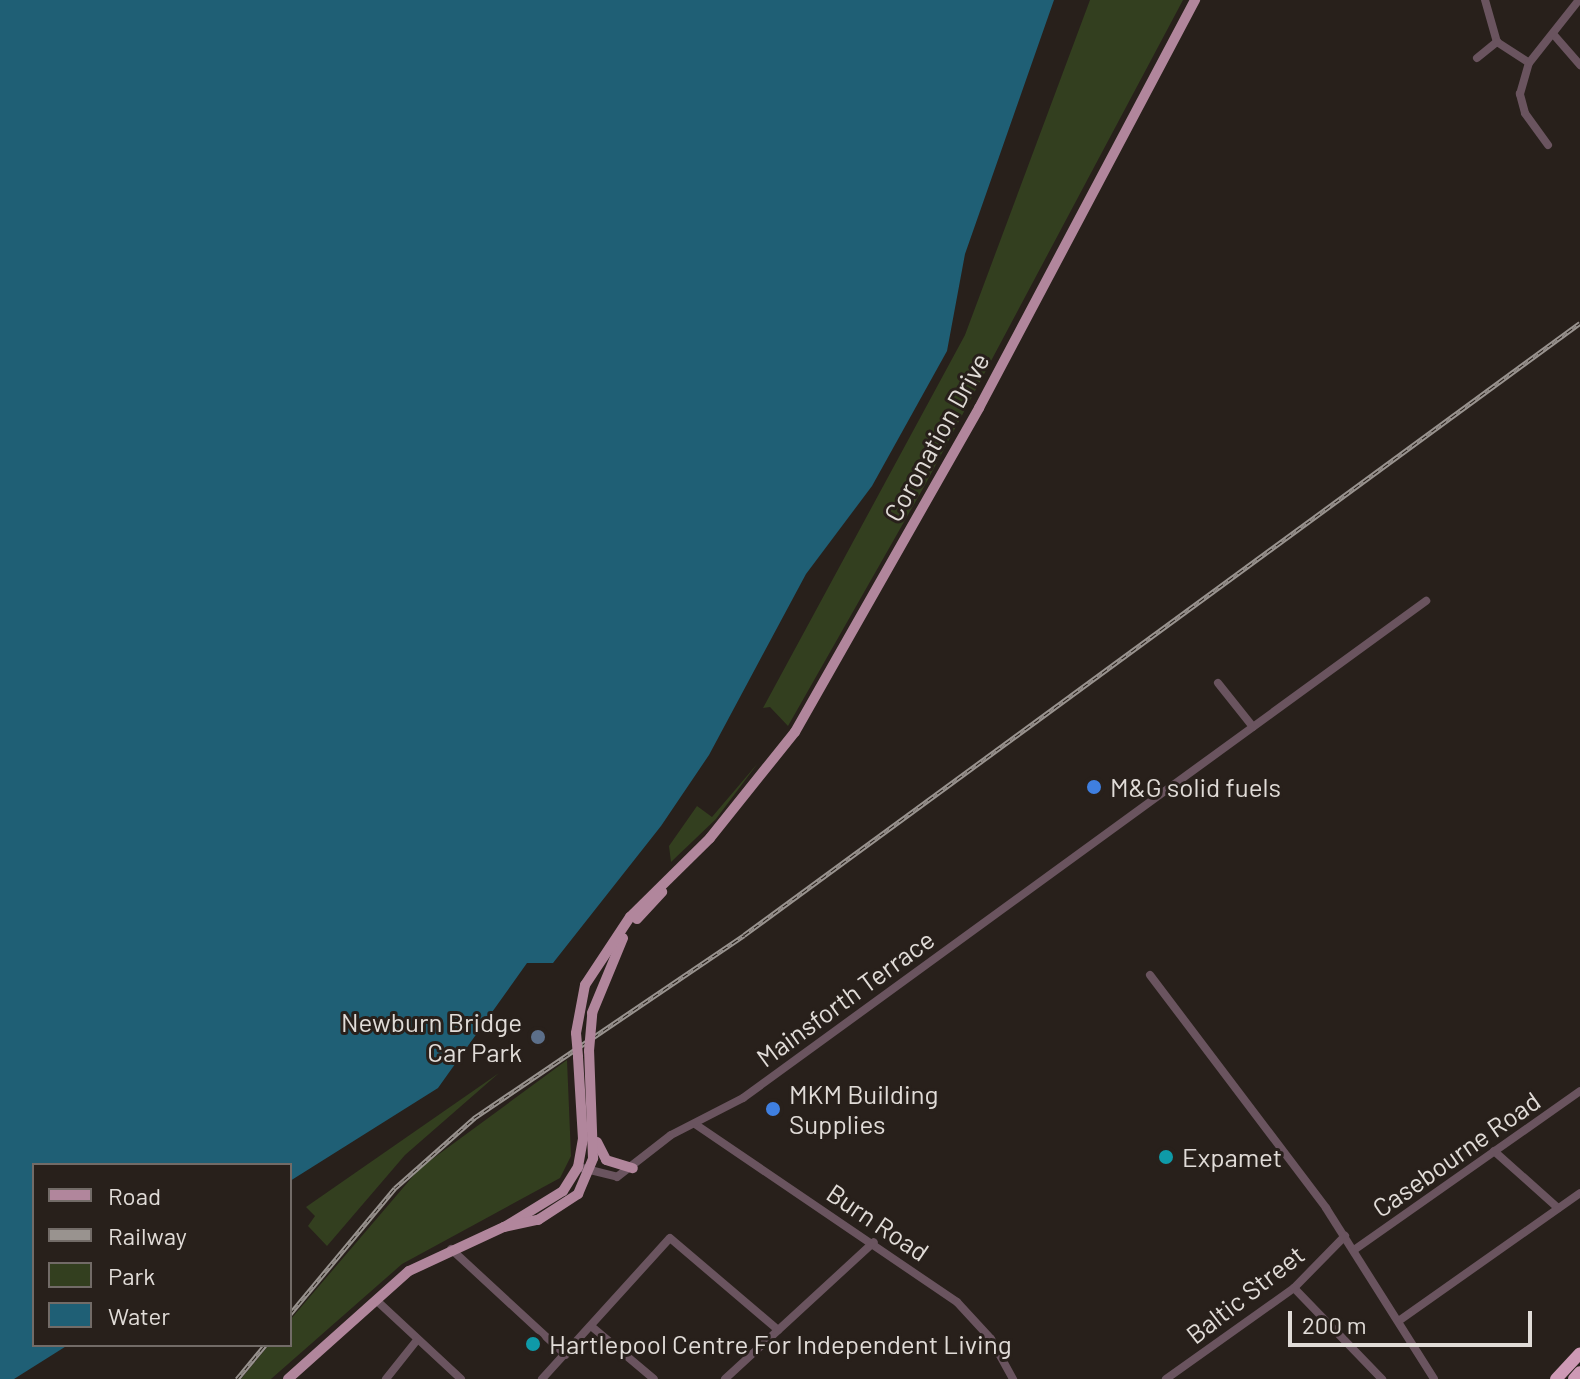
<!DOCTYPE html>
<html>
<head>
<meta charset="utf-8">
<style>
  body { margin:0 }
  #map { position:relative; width:1580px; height:1379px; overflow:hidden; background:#28201b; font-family:Barlow,sans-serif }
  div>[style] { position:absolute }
  .green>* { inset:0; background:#333f1f }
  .water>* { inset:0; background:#1f5f75 }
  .minor>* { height:8px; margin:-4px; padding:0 4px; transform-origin:4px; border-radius:4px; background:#6a545f }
  .major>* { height:10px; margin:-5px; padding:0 5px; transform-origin:5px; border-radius:5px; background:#b1869c }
  .highway>* { height:12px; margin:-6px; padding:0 6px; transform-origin:6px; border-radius:6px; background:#ce99b5 }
  .rail>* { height:5px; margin-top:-2.5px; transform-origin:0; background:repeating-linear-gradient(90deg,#28201b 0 6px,#99938f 0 12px); box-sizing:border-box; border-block:2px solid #99938f }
  .major-bridge>* { height:10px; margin:-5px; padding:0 5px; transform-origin:5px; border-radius:5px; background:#b1869c }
  .dots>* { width:22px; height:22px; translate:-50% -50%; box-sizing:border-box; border:4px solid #28201b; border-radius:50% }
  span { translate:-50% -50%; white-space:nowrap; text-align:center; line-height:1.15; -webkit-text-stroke:6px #28201b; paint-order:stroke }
  .street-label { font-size:26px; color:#e1dcd8 }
  .poi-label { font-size:26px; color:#e1dcd8 }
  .left { translate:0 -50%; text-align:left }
  .right { translate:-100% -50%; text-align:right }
  .legend { position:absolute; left:32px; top:1163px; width:260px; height:184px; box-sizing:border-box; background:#28201b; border:2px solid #726b67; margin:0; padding:10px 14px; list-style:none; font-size:24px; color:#e1dcd8 }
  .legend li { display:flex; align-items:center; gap:16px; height:40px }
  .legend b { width:40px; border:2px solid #726b67 }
  .scale { position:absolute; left:1288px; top:1311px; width:244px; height:36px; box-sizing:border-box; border:4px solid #e1dcd8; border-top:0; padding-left:10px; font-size:24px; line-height:28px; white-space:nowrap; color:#e1dcd8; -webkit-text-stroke:6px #28201b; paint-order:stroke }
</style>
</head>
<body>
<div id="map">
  <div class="green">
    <div style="clip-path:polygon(1090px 0,1183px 0,925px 485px,788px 726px,770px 707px,763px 708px,965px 335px)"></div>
    <div style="clip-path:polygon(758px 763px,716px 819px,671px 862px,669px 846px,697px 806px,712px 817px)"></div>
    <div style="clip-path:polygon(567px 1060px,571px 1156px,560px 1178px,402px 1264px,271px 1379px,241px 1379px,269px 1345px,290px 1345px,290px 1320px,420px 1168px)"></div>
    <div style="clip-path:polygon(499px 1073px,405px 1155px,327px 1246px,308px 1226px,315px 1216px,306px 1207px)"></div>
  </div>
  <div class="water">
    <div style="clip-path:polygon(0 0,1054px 0,965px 254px,947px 351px,872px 486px,806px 574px,709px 755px,661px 826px,553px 963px,527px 963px,438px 1088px,290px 1181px,290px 1165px,34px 1165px,34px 1345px,68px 1345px,14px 1379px,0 1379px)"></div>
  </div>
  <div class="minor">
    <div style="left:1485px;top:0;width:44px;rotate:74.1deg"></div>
    <div style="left:1497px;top:42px;width:38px;rotate:33deg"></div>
    <div style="left:1554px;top:35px;width:40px;rotate:49deg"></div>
    <div style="left:1477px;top:58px;width:26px;rotate:-39deg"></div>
    <div style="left:1548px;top:145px;width:39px;rotate:-126deg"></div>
    <div style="left:1525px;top:113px;width:20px;rotate:-105deg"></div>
    <div style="left:1520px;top:94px;width:32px;rotate:-74deg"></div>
    <div style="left:1529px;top:63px;width:80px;rotate:-51.6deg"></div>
    <div style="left:1218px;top:683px;width:56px;rotate:51.5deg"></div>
    <div style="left:1150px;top:975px;width:292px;rotate:52.9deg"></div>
    <div style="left:1326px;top:1208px;width:202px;rotate:57.7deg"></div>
    <div style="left:695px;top:1124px;width:317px;rotate:34.2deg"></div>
    <div style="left:957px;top:1302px;width:50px;rotate:47.4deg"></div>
    <div style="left:991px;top:1339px;width:46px;rotate:61.2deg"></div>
    <div style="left:1494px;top:1151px;width:86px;rotate:41.7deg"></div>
    <div style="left:582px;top:1168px;width:36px;rotate:14deg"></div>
    <div style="left:617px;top:1177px;width:68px;rotate:-37.9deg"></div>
    <div style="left:671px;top:1135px;width:81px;rotate:-27.2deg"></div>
    <div style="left:743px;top:1098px;width:845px;rotate:-36.04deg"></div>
    <div style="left:451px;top:1249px;width:156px;rotate:42.7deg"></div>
    <div style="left:1354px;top:1250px;width:276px;rotate:-35.1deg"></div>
    <div style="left:1294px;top:1288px;width:127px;rotate:46deg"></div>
    <div style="left:376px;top:1300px;width:116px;rotate:42.9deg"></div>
    <div style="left:1400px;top:1320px;width:220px;rotate:-35.2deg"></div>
    <div style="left:591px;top:1326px;width:82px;rotate:40.1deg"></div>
    <div style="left:386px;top:1379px;width:50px;rotate:-51.5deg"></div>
    <div style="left:542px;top:1379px;width:190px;rotate:-47.8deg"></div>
    <div style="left:670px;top:1238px;width:142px;rotate:40.4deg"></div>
    <div style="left:725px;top:1379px;width:202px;rotate:-42.6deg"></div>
    <div style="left:1166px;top:1379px;width:157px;rotate:-35.4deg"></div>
    <div style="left:1294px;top:1288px;width:73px;rotate:-45.6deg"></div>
  </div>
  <div class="major">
    <div style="left:637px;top:919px;width:37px;rotate:-47deg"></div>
    <div style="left:592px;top:1013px;width:81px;rotate:-67.5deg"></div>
    <div style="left:576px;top:1033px;width:49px;rotate:-79.4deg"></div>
    <div style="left:585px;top:985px;width:82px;rotate:-56.5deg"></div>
    <div style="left:630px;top:917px;width:112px;rotate:-44.6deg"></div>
    <div style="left:710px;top:838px;width:136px;rotate:-51.3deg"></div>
    <div style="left:795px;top:732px;width:373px;rotate:-60.4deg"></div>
    <div style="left:979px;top:408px;width:462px;rotate:-62.1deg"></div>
    <div style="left:597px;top:1142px;width:20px;rotate:63deg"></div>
    <div style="left:606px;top:1160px;width:28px;rotate:17deg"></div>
    <div style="left:506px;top:1226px;width:67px;rotate:-31.6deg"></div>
    <div style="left:563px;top:1191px;width:28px;rotate:-58deg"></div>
    <div style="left:578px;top:1167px;width:28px;rotate:-80deg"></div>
    <div style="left:583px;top:1139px;width:82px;rotate:-93.5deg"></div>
    <div style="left:288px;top:1379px;width:162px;rotate:-41.8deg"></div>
    <div style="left:409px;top:1271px;width:105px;rotate:-24.9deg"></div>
    <div style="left:504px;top:1227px;width:35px;rotate:-12deg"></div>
    <div style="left:538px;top:1220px;width:48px;rotate:-33deg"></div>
    <div style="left:578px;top:1194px;width:39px;rotate:-67deg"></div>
    <div style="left:593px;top:1158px;width:107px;rotate:-92.1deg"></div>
  </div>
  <div class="highway">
    <div style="left:1556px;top:1379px;width:35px;rotate:-47deg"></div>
    <div style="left:1574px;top:1379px;width:9px;rotate:-49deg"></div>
  </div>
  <div class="rail">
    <div style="left:290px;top:1314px;width:164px;rotate:-50.2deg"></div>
    <div style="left:395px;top:1188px;width:106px;rotate:-41.5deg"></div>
    <div style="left:474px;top:1118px;width:326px;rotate:-34.1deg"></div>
    <div style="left:744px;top:935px;width:1036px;rotate:-36.21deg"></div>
    <div style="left:237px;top:1379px;width:44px;rotate:-50.5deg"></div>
  </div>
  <div class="major-bridge">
    <div style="left:576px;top:1033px;width:24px;rotate:85deg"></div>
    <div style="left:589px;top:1051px;width:38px;rotate:-85deg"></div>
  </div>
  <div class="dots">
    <div style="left:1094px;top:787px;background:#3f7fe0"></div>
    <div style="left:538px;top:1037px;background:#5c6f8a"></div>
    <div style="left:773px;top:1109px;background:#3f7fe0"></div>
    <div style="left:1166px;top:1157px;background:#0f9aa8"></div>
    <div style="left:533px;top:1344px;background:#0f9aa8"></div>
  </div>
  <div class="street-label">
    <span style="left:936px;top:437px;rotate:-61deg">Coronation Drive</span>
    <span style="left:845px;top:998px;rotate:-36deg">Mainsforth Terrace</span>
    <span style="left:1456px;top:1154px;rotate:-35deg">Casebourne Road</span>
    <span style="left:878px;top:1222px;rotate:34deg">Burn Road</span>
    <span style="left:1245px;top:1294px;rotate:-38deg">Baltic Street</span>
  </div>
  <div class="poi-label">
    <span class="left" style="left:1110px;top:787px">M&amp;G solid fuels</span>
    <span class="right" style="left:522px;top:1037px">Newburn Bridge<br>Car Park</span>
    <span class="left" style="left:789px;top:1109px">MKM Building<br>Supplies</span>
    <span class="left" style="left:1182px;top:1157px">Expamet</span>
    <span class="left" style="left:549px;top:1344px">Hartlepool Centre For Independent Living</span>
  </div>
  <ul class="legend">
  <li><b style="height:10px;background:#b1869c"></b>Road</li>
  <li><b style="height:10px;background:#99938f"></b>Railway</li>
  <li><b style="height:22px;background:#333f1f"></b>Park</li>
  <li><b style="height:22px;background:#1f5f75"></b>Water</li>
  </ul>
  <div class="scale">200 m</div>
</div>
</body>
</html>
